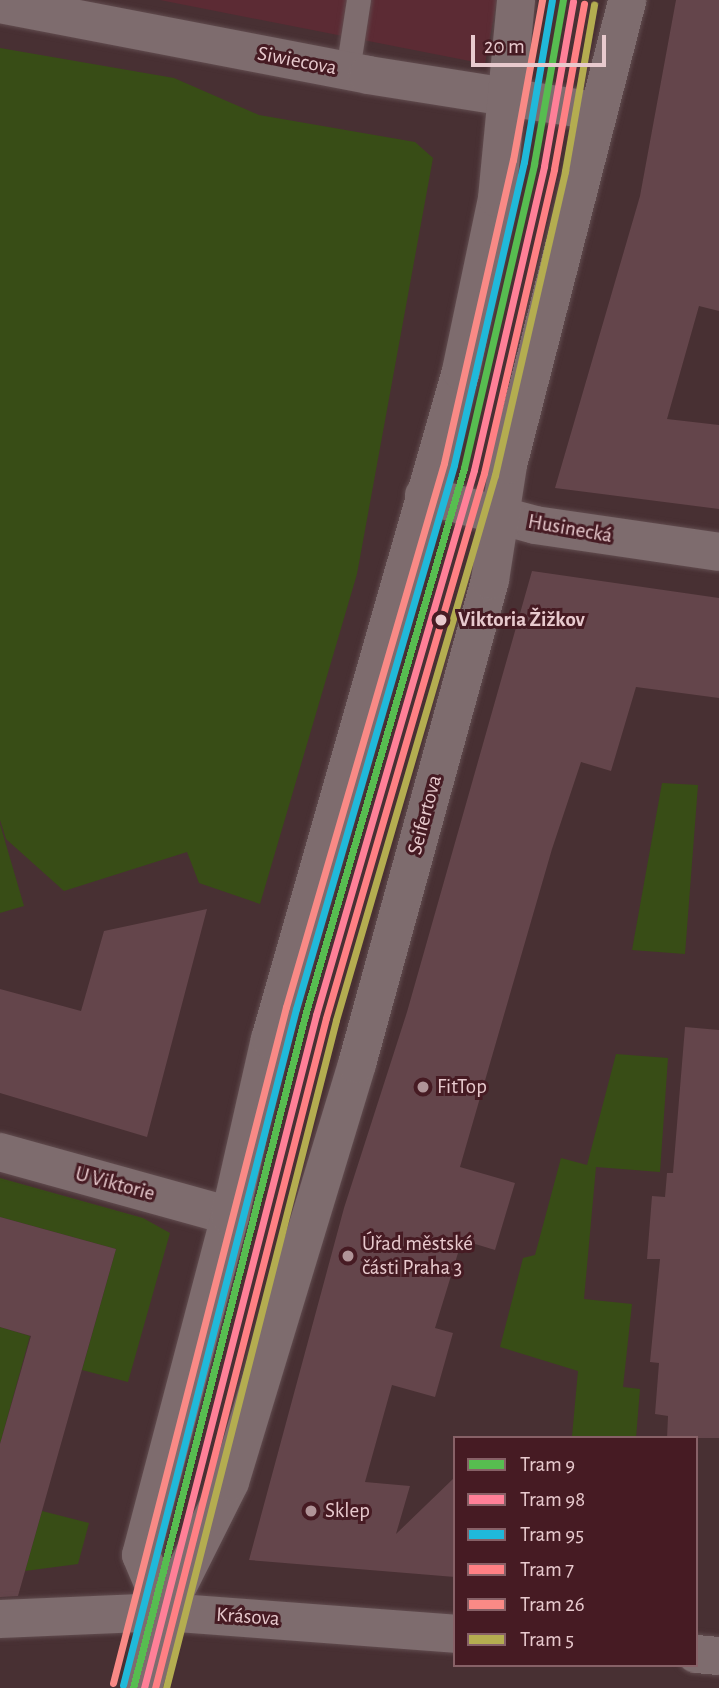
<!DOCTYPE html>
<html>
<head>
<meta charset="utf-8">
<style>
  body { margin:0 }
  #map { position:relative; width:719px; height:1688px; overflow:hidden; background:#483033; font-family:"Alegreya Sans",sans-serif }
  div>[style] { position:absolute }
  .built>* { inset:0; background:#5c2b34 }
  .green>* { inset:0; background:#384d16 }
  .building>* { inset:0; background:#64454b }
  .roads { filter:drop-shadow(0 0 2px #614c4f) drop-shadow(0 0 2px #614c4f) }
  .service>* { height:24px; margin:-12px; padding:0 12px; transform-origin:12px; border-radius:12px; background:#7e6c6e }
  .minor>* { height:38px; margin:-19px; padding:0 19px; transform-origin:19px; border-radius:19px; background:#7e6c6e }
  .tertiary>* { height:38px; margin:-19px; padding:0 19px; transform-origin:19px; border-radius:19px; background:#7e6c6e }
  .tram-1>* { height:7px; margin:-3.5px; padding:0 3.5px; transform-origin:3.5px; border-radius:3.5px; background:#57bd50 }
  .tram-2>* { height:7px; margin:-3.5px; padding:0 3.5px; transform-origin:3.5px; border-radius:3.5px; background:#ff8098 }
  .tram-3>* { height:7px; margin:-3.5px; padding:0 3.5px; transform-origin:3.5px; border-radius:3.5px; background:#20b9da }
  .tram-4>* { height:7px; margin:-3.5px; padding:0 3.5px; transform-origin:3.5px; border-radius:3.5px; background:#ff8084 }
  .tram-5>* { height:7px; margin:-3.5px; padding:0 3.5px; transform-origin:3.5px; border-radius:3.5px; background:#f98a86 }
  .tram-6>* { height:7px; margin:-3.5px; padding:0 3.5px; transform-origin:3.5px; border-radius:3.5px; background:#b4ad50 }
  .dots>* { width:19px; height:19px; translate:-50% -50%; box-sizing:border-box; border:4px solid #461b23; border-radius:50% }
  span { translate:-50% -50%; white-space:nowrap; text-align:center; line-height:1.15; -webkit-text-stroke:6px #461b23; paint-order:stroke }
  .street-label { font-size:21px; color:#e8cace }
  .stop-label { font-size:21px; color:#e8cace; font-weight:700 }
  .left { translate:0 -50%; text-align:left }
  .poi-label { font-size:21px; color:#e8cace }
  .legend { position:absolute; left:453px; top:1436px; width:245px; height:231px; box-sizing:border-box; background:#461b23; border:2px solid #876167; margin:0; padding:9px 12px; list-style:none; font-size:21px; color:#e8cace }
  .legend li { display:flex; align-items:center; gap:14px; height:35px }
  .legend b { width:35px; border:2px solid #876167 }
  .scale { position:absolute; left:471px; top:35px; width:135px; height:32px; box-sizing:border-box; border:4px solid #e8cace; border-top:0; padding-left:9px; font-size:21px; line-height:24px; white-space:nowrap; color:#e8cace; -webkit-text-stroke:5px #461b23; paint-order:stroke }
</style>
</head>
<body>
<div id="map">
  <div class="built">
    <div style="clip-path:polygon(160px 0,497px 0,485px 64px)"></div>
  </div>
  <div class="green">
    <div style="clip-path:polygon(0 48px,174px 78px,259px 115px,415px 142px,433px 158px,357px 574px,260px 904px,199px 883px,187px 852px,64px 891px,6px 839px,0 820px)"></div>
    <div style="clip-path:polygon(662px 783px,698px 785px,685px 954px,632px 950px)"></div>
    <div style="clip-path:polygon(0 824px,24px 906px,0 913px)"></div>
    <div style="clip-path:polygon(616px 1054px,668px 1058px,660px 1172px,596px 1167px,584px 1299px,632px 1304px,623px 1387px,640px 1389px,636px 1438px,572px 1436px,578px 1371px,500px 1347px,523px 1258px,535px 1255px,561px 1158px,587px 1165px)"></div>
    <div style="clip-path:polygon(0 1178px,143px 1218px,170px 1233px,128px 1382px,82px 1370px,116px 1249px,0 1217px)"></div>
    <div style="clip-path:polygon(0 1327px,30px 1336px,0 1444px)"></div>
    <div style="clip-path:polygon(42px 1511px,89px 1523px,78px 1564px,25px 1571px)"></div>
  </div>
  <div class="building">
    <div style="clip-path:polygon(676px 0,719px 0,719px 311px,699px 306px,667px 419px,719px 425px,719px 509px,555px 488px,640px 196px)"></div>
    <div style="clip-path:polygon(532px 571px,719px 598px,719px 698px,636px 687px,611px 771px,581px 762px,552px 849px,460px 1167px,515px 1183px,495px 1250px,462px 1240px,435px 1328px,453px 1333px,435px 1397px,392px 1385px,365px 1482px,410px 1486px,396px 1534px,455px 1477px,455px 1577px,249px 1560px,344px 1208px,407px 1012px)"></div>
    <div style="clip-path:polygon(207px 909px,147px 1137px,0 1093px,0 989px,81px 1011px,104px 931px)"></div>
    <div style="clip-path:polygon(685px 1027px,719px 1030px,719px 1438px,667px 1438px,668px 1416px,655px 1414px,659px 1363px,650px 1362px,660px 1259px,647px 1259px,652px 1196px,665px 1197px,667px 1173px,673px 1173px)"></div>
    <div style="clip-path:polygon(0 1217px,116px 1249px,18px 1596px,0 1597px,0 1444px,31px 1336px,0 1327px)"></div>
  </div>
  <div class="roads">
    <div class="service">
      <div style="left:348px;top:71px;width:72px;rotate:-81.2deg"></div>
    </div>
    <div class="minor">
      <div style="left:424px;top:495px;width:115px;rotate:15.1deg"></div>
      <div style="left:535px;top:525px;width:186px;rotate:8.3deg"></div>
      <div style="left:0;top:1152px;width:239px;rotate:15.5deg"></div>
      <div style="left:0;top:1619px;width:165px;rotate:-2.4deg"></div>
      <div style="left:165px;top:1612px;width:291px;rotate:4.3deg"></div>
      <div style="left:696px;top:1654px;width:23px;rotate:5deg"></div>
    </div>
    <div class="tertiary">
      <div style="left:0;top:4px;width:375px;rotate:10.9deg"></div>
      <div style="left:368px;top:75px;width:230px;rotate:9deg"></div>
      <div style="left:165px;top:1612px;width:62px;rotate:-112.8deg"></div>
      <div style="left:141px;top:1555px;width:350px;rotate:-75.3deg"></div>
      <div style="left:230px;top:1216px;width:181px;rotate:-77.3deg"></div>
      <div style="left:270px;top:1039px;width:695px;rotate:-74.04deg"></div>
      <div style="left:461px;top:371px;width:177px;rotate:-78.2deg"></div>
      <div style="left:497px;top:198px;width:199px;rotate:-84.5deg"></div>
      <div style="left:143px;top:1688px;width:79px;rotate:-73.9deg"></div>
      <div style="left:165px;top:1612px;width:145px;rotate:-63.4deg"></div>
      <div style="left:230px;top:1482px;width:437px;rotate:-73.1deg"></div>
      <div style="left:357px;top:1064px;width:502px;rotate:-74.63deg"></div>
      <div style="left:490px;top:580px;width:116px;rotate:-81.1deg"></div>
      <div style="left:508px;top:465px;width:480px;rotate:-75.6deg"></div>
    </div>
  </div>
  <div class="tram-1">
    <div style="left:133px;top:1688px;width:698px;rotate:-75.65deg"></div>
    <div style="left:306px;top:1012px;width:566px;rotate:-73.8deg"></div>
    <div style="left:464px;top:468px;width:312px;rotate:-77deg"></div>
    <div style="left:534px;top:164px;width:167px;rotate:-80deg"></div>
  </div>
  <div class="tram-2">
    <div style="left:144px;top:1688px;width:695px;rotate:-75.66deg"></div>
    <div style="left:316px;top:1015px;width:567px;rotate:-73.83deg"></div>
    <div style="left:474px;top:470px;width:312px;rotate:-77deg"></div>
    <div style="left:544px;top:166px;width:167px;rotate:-80deg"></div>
  </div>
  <div class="tram-3">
    <div style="left:123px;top:1685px;width:698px;rotate:-75.65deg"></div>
    <div style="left:296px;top:1009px;width:566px;rotate:-73.8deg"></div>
    <div style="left:454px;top:465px;width:311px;rotate:-77deg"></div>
    <div style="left:524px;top:162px;width:164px;rotate:-80.2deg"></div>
  </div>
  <div class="tram-4">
    <div style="left:155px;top:1688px;width:691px;rotate:-75.68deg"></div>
    <div style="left:326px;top:1018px;width:567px;rotate:-73.83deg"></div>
    <div style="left:484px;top:473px;width:312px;rotate:-77deg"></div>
    <div style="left:554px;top:169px;width:168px;rotate:-79.7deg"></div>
  </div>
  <div class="tram-5">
    <div style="left:113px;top:1683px;width:698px;rotate:-75.65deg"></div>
    <div style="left:286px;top:1007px;width:566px;rotate:-73.8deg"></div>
    <div style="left:444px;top:463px;width:311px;rotate:-77.2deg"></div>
    <div style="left:513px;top:160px;width:163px;rotate:-79.7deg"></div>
  </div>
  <div class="tram-6">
    <div style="left:166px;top:1688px;width:689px;rotate:-75.72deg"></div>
    <div style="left:336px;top:1020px;width:568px;rotate:-73.74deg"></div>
    <div style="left:495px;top:475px;width:312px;rotate:-77deg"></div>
    <div style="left:565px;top:171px;width:169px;rotate:-80.1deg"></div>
  </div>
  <div class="dots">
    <div style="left:441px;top:620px;background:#e8cace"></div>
    <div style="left:423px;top:1087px;background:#b09498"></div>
    <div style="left:348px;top:1256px;background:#b09498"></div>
    <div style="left:311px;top:1511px;background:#b09498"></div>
  </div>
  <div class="street-label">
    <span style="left:297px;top:61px;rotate:11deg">Siwiecova</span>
    <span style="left:570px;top:529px;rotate:10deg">Husinecká</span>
    <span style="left:425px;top:815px;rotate:-75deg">Seifertova</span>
    <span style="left:115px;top:1184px;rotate:15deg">U Viktorie</span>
    <span style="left:248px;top:1617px;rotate:4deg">Krásova</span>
  </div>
  <div class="stop-label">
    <span class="left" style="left:458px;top:620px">Viktoria Žižkov</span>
  </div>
  <div class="poi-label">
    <span class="left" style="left:437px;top:1087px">FitTop</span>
    <span class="left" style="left:362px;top:1256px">Úřad městské<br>části Praha 3</span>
    <span class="left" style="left:325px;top:1511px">Sklep</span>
  </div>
  <ul class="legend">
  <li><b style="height:9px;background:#57bd50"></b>Tram 9</li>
  <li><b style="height:9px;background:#ff8098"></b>Tram 98</li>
  <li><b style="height:9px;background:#20b9da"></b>Tram 95</li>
  <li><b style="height:9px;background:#ff8084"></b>Tram 7</li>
  <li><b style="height:9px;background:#f98a86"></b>Tram 26</li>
  <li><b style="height:9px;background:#b4ad50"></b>Tram 5</li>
  </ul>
  <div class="scale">20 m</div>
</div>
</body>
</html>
